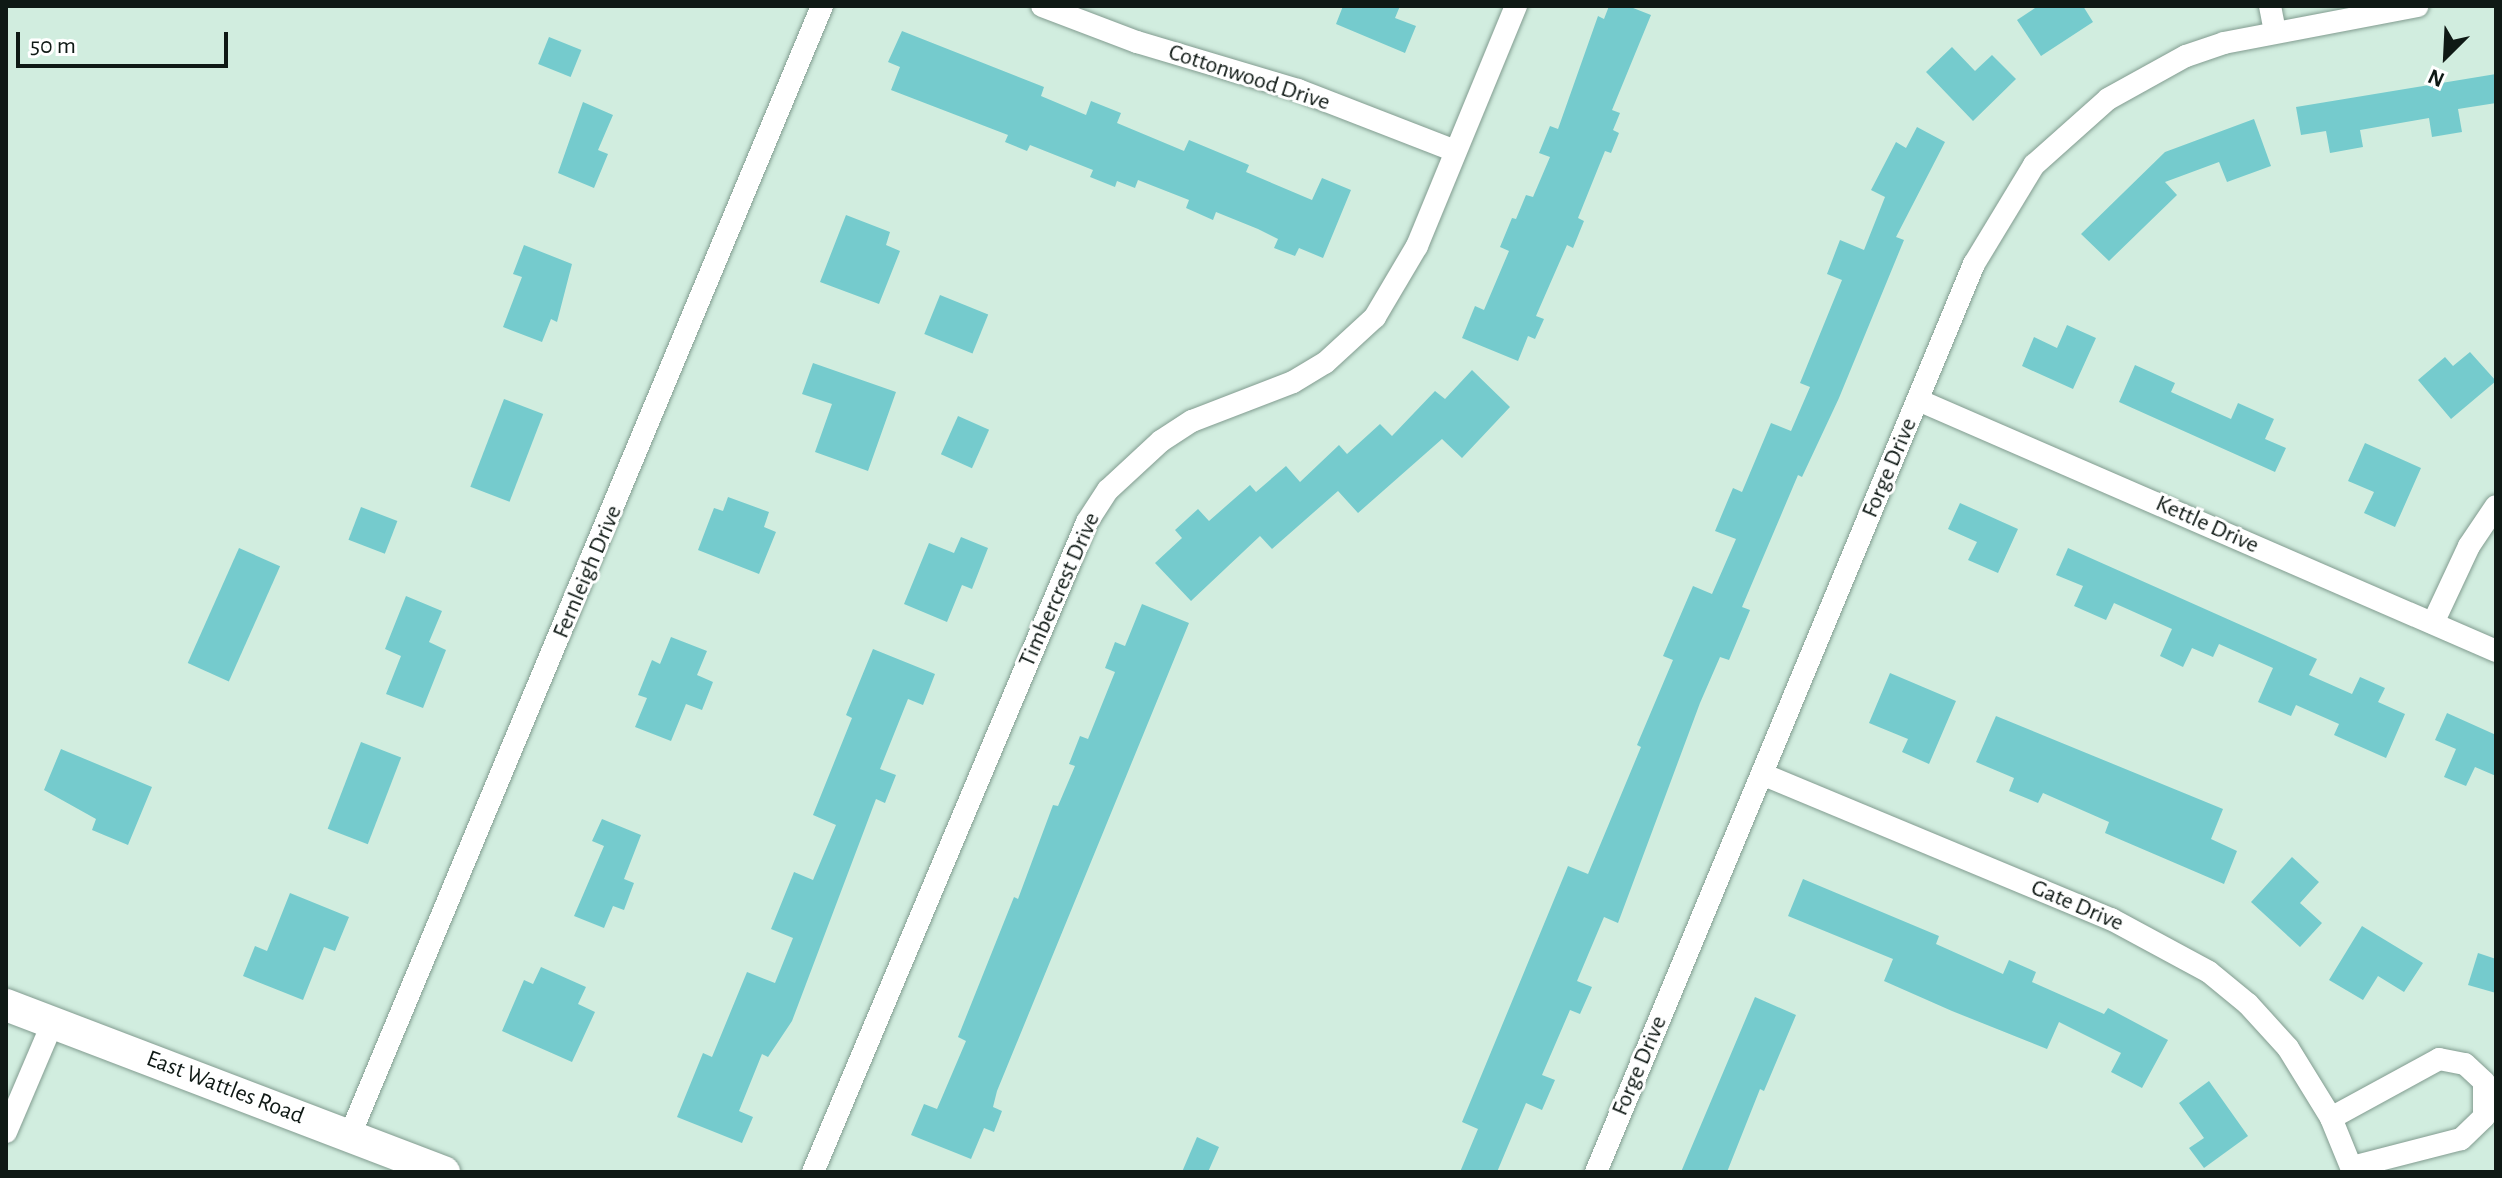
<!DOCTYPE html>
<html>
<head>
<meta charset="utf-8">
<style>
  body { margin:0 }
  #map { position:relative; width:2502px; height:1178px; overflow:hidden; background:#d1eddf; font-family:"Alegreya Sans",sans-serif }
  div>[style] { position:absolute }
  .building>* { inset:0; background:#75cbcd; transform-origin:0 0 }
  .roads { filter:drop-shadow(0 0 2px #829c90) drop-shadow(0 0 2px #829c90) }
  .minor>* { height:22px; margin:-11px; padding:0 11px; transform-origin:11px; border-radius:11px; background:#fff }
  .secondary>* { height:32px; margin:-16px; padding:0 16px; transform-origin:16px; border-radius:16px; background:#fff }
  span { translate:-50% -50%; white-space:nowrap; text-align:center; line-height:1.15; -webkit-text-stroke:6px #fff; paint-order:stroke }
  .street-label { font-size:24px; color:#0f1915 }
  .frame { position:absolute; inset:0; border:8px solid #0f1915; pointer-events:none }
  .north { position:absolute; left:2406px; top:16px; width:80px; height:80px; -webkit-text-stroke:6px #fff; paint-order:stroke; rotate:204deg; font-size:22px; font-weight:700; line-height:32px; text-align:center; color:#0f1915 }
  .north::after { content:''; display:block; margin:auto; width:28px; height:36px; background:#0f1915; clip-path:polygon(50% 0,100% 100%,50% 72%,0 100%) }
  .scale { position:absolute; left:16px; top:32px; width:212px; height:36px; box-sizing:border-box; border:4px solid #0f1915; border-top:0; padding-left:10px; font-size:24px; line-height:28px; white-space:nowrap; color:#0f1915; -webkit-text-stroke:6px #fff; paint-order:stroke }
</style>
</head>
<body>
<div id="map">
  <div class="building">
    <div style="clip-path:polygon(1343px 6px,1400px 6px,1395px 18px,1416px 26px,1405px 53px,1336px 24px)"></div>
    <div style="clip-path:polygon(1609px 6px,1628px 6px,1651px 15px,1612px 110px,1620px 113px,1613px 130px,1619px 133px,1611px 153px,1605px 151px,1578px 218px,1584px 221px,1573px 248px,1567px 245px,1536px 316px,1544px 319px,1535px 339px,1528px 336px,1518px 361px,1462px 338px,1475px 306px,1484px 310px,1509px 251px,1500px 247px,1512px 218px,1516px 219px,1526px 195px,1533px 197px,1550px 157px,1539px 153px,1550px 126px,1558px 129px,1598px 16px,1604px 19px)"></div>
    <div style="clip-path:polygon(2038px 6px,2083px 6px,2093px 22px,2041px 56px,2017px 20px)"></div>
    <div style="clip-path:polygon(902px 31px,1044px 87px,1041px 96px,1086px 115px,1091px 101px,1121px 113px,1117px 123px,1184px 151px,1189px 140px,1249px 165px,1246px 172px,1312px 200px,1322px 178px,1351px 190px,1323px 258px,1299px 248px,1295px 256px,1274px 248px,1278px 239px,1258px 229px,1216px 212px,1213px 220px,1186px 208px,1189px 200px,1138px 180px,1135px 188px,1117px 181px,1115px 187px,1090px 177px,1093px 170px,1030px 145px,1027px 151px,1005px 142px,1008px 135px,891px 90px,900px 67px,888px 62px)"></div>
    <div style="left:549px;top:37px;width:35px;height:29px;rotate:22deg"></div>
    <div style="clip-path:polygon(1952px 47px,1975px 71px,1992px 55px,2016px 79px,1973px 121px,1926px 72px)"></div>
    <div style="clip-path:polygon(2496px 74px,2496px 103px,2458px 109px,2462px 132px,2432px 137px,2429px 118px,2360px 130px,2363px 147px,2330px 153px,2326px 131px,2301px 135px,2296px 107px)"></div>
    <div style="clip-path:polygon(583px 102px,613px 115px,598px 150px,608px 154px,594px 188px,558px 173px)"></div>
    <div style="clip-path:polygon(2254px 119px,2271px 166px,2227px 182px,2219px 162px,2165px 182px,2177px 195px,2109px 261px,2081px 234px,2165px 152px)"></div>
    <div style="clip-path:polygon(1917px 127px,1945px 142px,1896px 237px,1904px 240px,1839px 398px,1802px 477px,1798px 475px,1742px 607px,1750px 610px,1729px 660px,1720px 657px,1700px 703px,1618px 923px,1604px 917px,1577px 981px,1592px 987px,1580px 1014px,1570px 1010px,1542px 1075px,1555px 1080px,1542px 1110px,1526px 1103px,1497px 1172px,1460px 1172px,1478px 1129px,1462px 1122px,1568px 866px,1588px 874px,1641px 747px,1637px 745px,1673px 660px,1663px 656px,1693px 586px,1712px 594px,1736px 539px,1715px 531px,1733px 488px,1742px 492px,1771px 423px,1791px 431px,1810px 387px,1800px 383px,1842px 280px,1827px 274px,1840px 240px,1864px 250px,1885px 197px,1871px 190px,1896px 142px,1906px 148px)"></div>
    <div style="clip-path:polygon(846px 215px,890px 232px,886px 245px,900px 251px,879px 304px,820px 282px)"></div>
    <div style="clip-path:polygon(524px 245px,572px 264px,557px 322px,551px 319px,542px 342px,503px 327px,522px 277px,513px 274px)"></div>
    <div style="left:940px;top:295px;width:52px;height:42px;rotate:22deg"></div>
    <div style="clip-path:polygon(2067px 325px,2096px 338px,2073px 389px,2022px 366px,2034px 337px,2057px 348px)"></div>
    <div style="clip-path:polygon(2470px 352px,2496px 381px,2451px 419px,2418px 380px,2445px 357px,2453px 366px)"></div>
    <div style="clip-path:polygon(813px 363px,896px 392px,868px 471px,815px 452px,832px 404px,802px 394px)"></div>
    <div style="clip-path:polygon(2135px 365px,2175px 383px,2171px 392px,2231px 419px,2238px 403px,2274px 419px,2265px 439px,2286px 448px,2275px 472px,2119px 402px)"></div>
    <div style="clip-path:polygon(1472px 370px,1510px 407px,1462px 458px,1442px 439px,1358px 513px,1338px 491px,1272px 549px,1260px 536px,1191px 601px,1155px 563px,1182px 538px,1175px 530px,1198px 509px,1209px 521px,1250px 485px,1256px 492px,1286px 466px,1300px 482px,1339px 445px,1347px 454px,1380px 424px,1392px 436px,1435px 391px,1445px 399px)"></div>
    <div style="left:504px;top:399px;width:42px;height:94px;rotate:21deg"></div>
    <div style="left:958px;top:416px;width:34px;height:42px;rotate:24deg"></div>
    <div style="clip-path:polygon(2365px 443px,2421px 468px,2395px 527px,2364px 513px,2374px 492px,2348px 481px)"></div>
    <div style="clip-path:polygon(728px 497px,769px 512px,764px 527px,776px 532px,759px 574px,698px 550px,714px 508px,723px 511px)"></div>
    <div style="clip-path:polygon(1960px 503px,2018px 529px,1998px 573px,1968px 560px,1977px 542px,1948px 529px)"></div>
    <div style="left:361px;top:507px;width:39px;height:35px;rotate:21deg"></div>
    <div style="clip-path:polygon(961px 537px,988px 548px,972px 589px,962px 585px,947px 622px,904px 604px,929px 543px,954px 553px)"></div>
    <div style="left:239px;top:548px;width:45px;height:126px;rotate:24deg"></div>
    <div style="clip-path:polygon(2068px 548px,2317px 659px,2309px 675px,2352px 694px,2360px 677px,2385px 688px,2378px 702px,2405px 714px,2386px 758px,2334px 735px,2339px 724px,2296px 705px,2291px 716px,2258px 702px,2273px 668px,2219px 644px,2213px 657px,2192px 648px,2183px 667px,2160px 656px,2172px 629px,2114px 603px,2106px 620px,2074px 606px,2083px 586px,2056px 575px)"></div>
    <div style="clip-path:polygon(406px 596px,442px 611px,429px 642px,446px 650px,423px 708px,386px 694px,401px 656px,385px 649px)"></div>
    <div style="clip-path:polygon(1142px 604px,1189px 623px,997px 1091px,993px 1107px,1002px 1111px,994px 1132px,984px 1128px,971px 1159px,911px 1135px,924px 1104px,937px 1109px,966px 1041px,958px 1037px,1014px 897px,1018px 899px,1053px 805px,1058px 806px,1075px 766px,1069px 764px,1080px 736px,1088px 739px,1115px 672px,1105px 668px,1115px 642px,1125px 646px)"></div>
    <div style="clip-path:polygon(671px 637px,707px 651px,697px 675px,713px 682px,702px 710px,686px 704px,671px 741px,635px 727px,647px 698px,638px 695px,652px 660px,660px 664px)"></div>
    <div style="clip-path:polygon(873px 649px,935px 674px,923px 705px,908px 699px,880px 769px,896px 775px,885px 803px,876px 799px,792px 1021px,768px 1057px,762px 1054px,739px 1111px,753px 1117px,742px 1143px,677px 1117px,703px 1053px,712px 1057px,747px 972px,775px 983px,793px 938px,771px 929px,794px 872px,813px 880px,836px 825px,813px 815px,852px 718px,846px 715px)"></div>
    <div style="clip-path:polygon(1890px 673px,1956px 701px,1929px 764px,1902px 752px,1908px 739px,1869px 723px)"></div>
    <div style="clip-path:polygon(2447px 713px,2496px 735px,2496px 776px,2475px 767px,2466px 786px,2444px 777px,2456px 749px,2435px 740px)"></div>
    <div style="clip-path:polygon(1996px 716px,2223px 809px,2211px 839px,2237px 851px,2224px 884px,2105px 833px,2109px 822px,2043px 793px,2038px 803px,2009px 791px,2014px 778px,1976px 762px)"></div>
    <div style="left:361px;top:742px;width:43px;height:93px;rotate:21deg"></div>
    <div style="clip-path:polygon(61px 749px,152px 787px,128px 845px,92px 830px,96px 819px,44px 790px)"></div>
    <div style="clip-path:polygon(602px 819px,641px 835px,624px 879px,634px 883px,624px 910px,613px 906px,604px 928px,574px 916px,604px 846px,592px 841px)"></div>
    <div style="clip-path:polygon(2292px 857px,2319px 882px,2300px 903px,2322px 923px,2300px 947px,2251px 902px)"></div>
    <div style="clip-path:polygon(1803px 879px,1939px 936px,1936px 944px,2003px 974px,2009px 960px,2036px 972px,2032px 982px,2104px 1014px,2108px 1008px,2168px 1040px,2142px 1088px,2111px 1072px,2121px 1053px,2059px 1022px,2047px 1049px,1952px 1011px,1884px 981px,1893px 959px,1788px 916px)"></div>
    <div style="clip-path:polygon(290px 893px,349px 917px,335px 951px,324px 947px,303px 1000px,243px 976px,255px 946px,267px 951px)"></div>
    <div style="clip-path:polygon(2362px 926px,2423px 963px,2404px 992px,2378px 976px,2363px 1000px,2329px 980px)"></div>
    <div style="clip-path:polygon(2478px 953px,2496px 959px,2496px 993px,2468px 985px)"></div>
    <div style="clip-path:polygon(541px 967px,586px 987px,578px 1004px,595px 1012px,572px 1062px,502px 1031px,524px 980px,533px 984px)"></div>
    <div style="clip-path:polygon(1755px 997px,1796px 1015px,1764px 1091px,1760px 1089px,1727px 1172px,1681px 1172px)"></div>
    <div style="clip-path:polygon(2209px 1081px,2248px 1136px,2204px 1168px,2189px 1148px,2204px 1138px,2179px 1103px)"></div>
    <div style="clip-path:polygon(1197px 1137px,1219px 1147px,1208px 1172px,1182px 1172px)"></div>
  </div>
  <div class="roads">
    <div class="minor">
      <div style="left:1042px;top:6px;width:102px;rotate:20.8deg"></div>
      <div style="left:1137px;top:42px;width:168px;rotate:16.6deg"></div>
      <div style="left:1298px;top:90px;width:168px;rotate:21.2deg"></div>
      <div style="left:2270px;top:6px;width:26px;rotate:79deg"></div>
      <div style="left:1918px;top:400px;width:630px;rotate:23.47deg"></div>
      <div style="left:2433px;top:623px;width:85px;rotate:-64.9deg"></div>
      <div style="left:2469px;top:546px;width:48px;rotate:-56deg"></div>
      <div style="left:1762px;top:774px;width:378px;rotate:22.6deg"></div>
      <div style="left:2111px;top:919px;width:111px;rotate:28.4deg"></div>
      <div style="left:2209px;top:972px;width:50px;rotate:39.4deg"></div>
      <div style="left:2248px;top:1004px;width:59px;rotate:47.7deg"></div>
      <div style="left:2288px;top:1048px;width:82px;rotate:58.4deg"></div>
      <div style="left:2331px;top:1118px;width:58px;rotate:67.8deg"></div>
      <div style="left:2331px;top:1118px;width:123px;rotate:-28.6deg"></div>
      <div style="left:2439px;top:1059px;width:26px;rotate:11deg"></div>
      <div style="left:2465px;top:1064px;width:26px;rotate:43deg"></div>
      <div style="left:2484px;top:1082px;width:35px;rotate:90deg"></div>
      <div style="left:2484px;top:1117px;width:32px;rotate:136deg"></div>
      <div style="left:2461px;top:1139px;width:113px;rotate:165.6deg"></div>
      <div style="left:6px;top:1132px;width:120px;rotate:-66.9deg"></div>
      <div style="left:350px;top:1135px;width:1224px;rotate:-67.31deg"></div>
      <div style="left:813px;top:1172px;width:705px;rotate:-67.14deg"></div>
      <div style="left:1087px;top:522px;width:38px;rotate:-57deg"></div>
      <div style="left:1108px;top:490px;width:72px;rotate:-42.8deg"></div>
      <div style="left:1161px;top:441px;width:37px;rotate:-33deg"></div>
      <div style="left:1192px;top:421px;width:108px;rotate:-21.1deg"></div>
      <div style="left:1293px;top:382px;width:37px;rotate:-31deg"></div>
      <div style="left:1325px;top:363px;width:68px;rotate:-42.6deg"></div>
      <div style="left:1375px;top:317px;width:82px;rotate:-59.4deg"></div>
      <div style="left:1417px;top:246px;width:260px;rotate:-67.6deg"></div>
      <div style="left:1596px;top:1172px;width:984px;rotate:-67.4deg"></div>
      <div style="left:1974px;top:264px;width:116px;rotate:-58.8deg"></div>
      <div style="left:2034px;top:165px;width:99px;rotate:-41.7deg"></div>
      <div style="left:2108px;top:99px;width:89px;rotate:-28.9deg"></div>
      <div style="left:2186px;top:56px;width:40px;rotate:-18.9deg"></div>
      <div style="left:2224px;top:43px;width:197px;rotate:-10.8deg"></div>
    </div>
    <div class="secondary">
      <div style="left:6px;top:1005px;width:469px;rotate:20.9deg"></div>
    </div>
  </div>
  <div class="street-label">
    <span style="left:1249px;top:78px;rotate:18deg">Cottonwood Drive</span>
    <span style="left:1890px;top:468px;rotate:-67deg">Forge Drive</span>
    <span style="left:2207px;top:525px;rotate:24deg">Kettle Drive</span>
    <span style="left:588px;top:572px;rotate:-67deg">Fernleigh Drive</span>
    <span style="left:1060px;top:590px;rotate:-66deg">Timbercrest Drive</span>
    <span style="left:2077px;top:906px;rotate:23deg">Gate Drive</span>
    <span style="left:1640px;top:1066px;rotate:-67deg">Forge Drive</span>
    <span style="left:225px;top:1088px;rotate:21deg">East Wattles Road</span>
  </div>
  <div class="frame"></div>
  <div class="north">N</div>
  <div class="scale">50 m</div>
</div>
</body>
</html>
